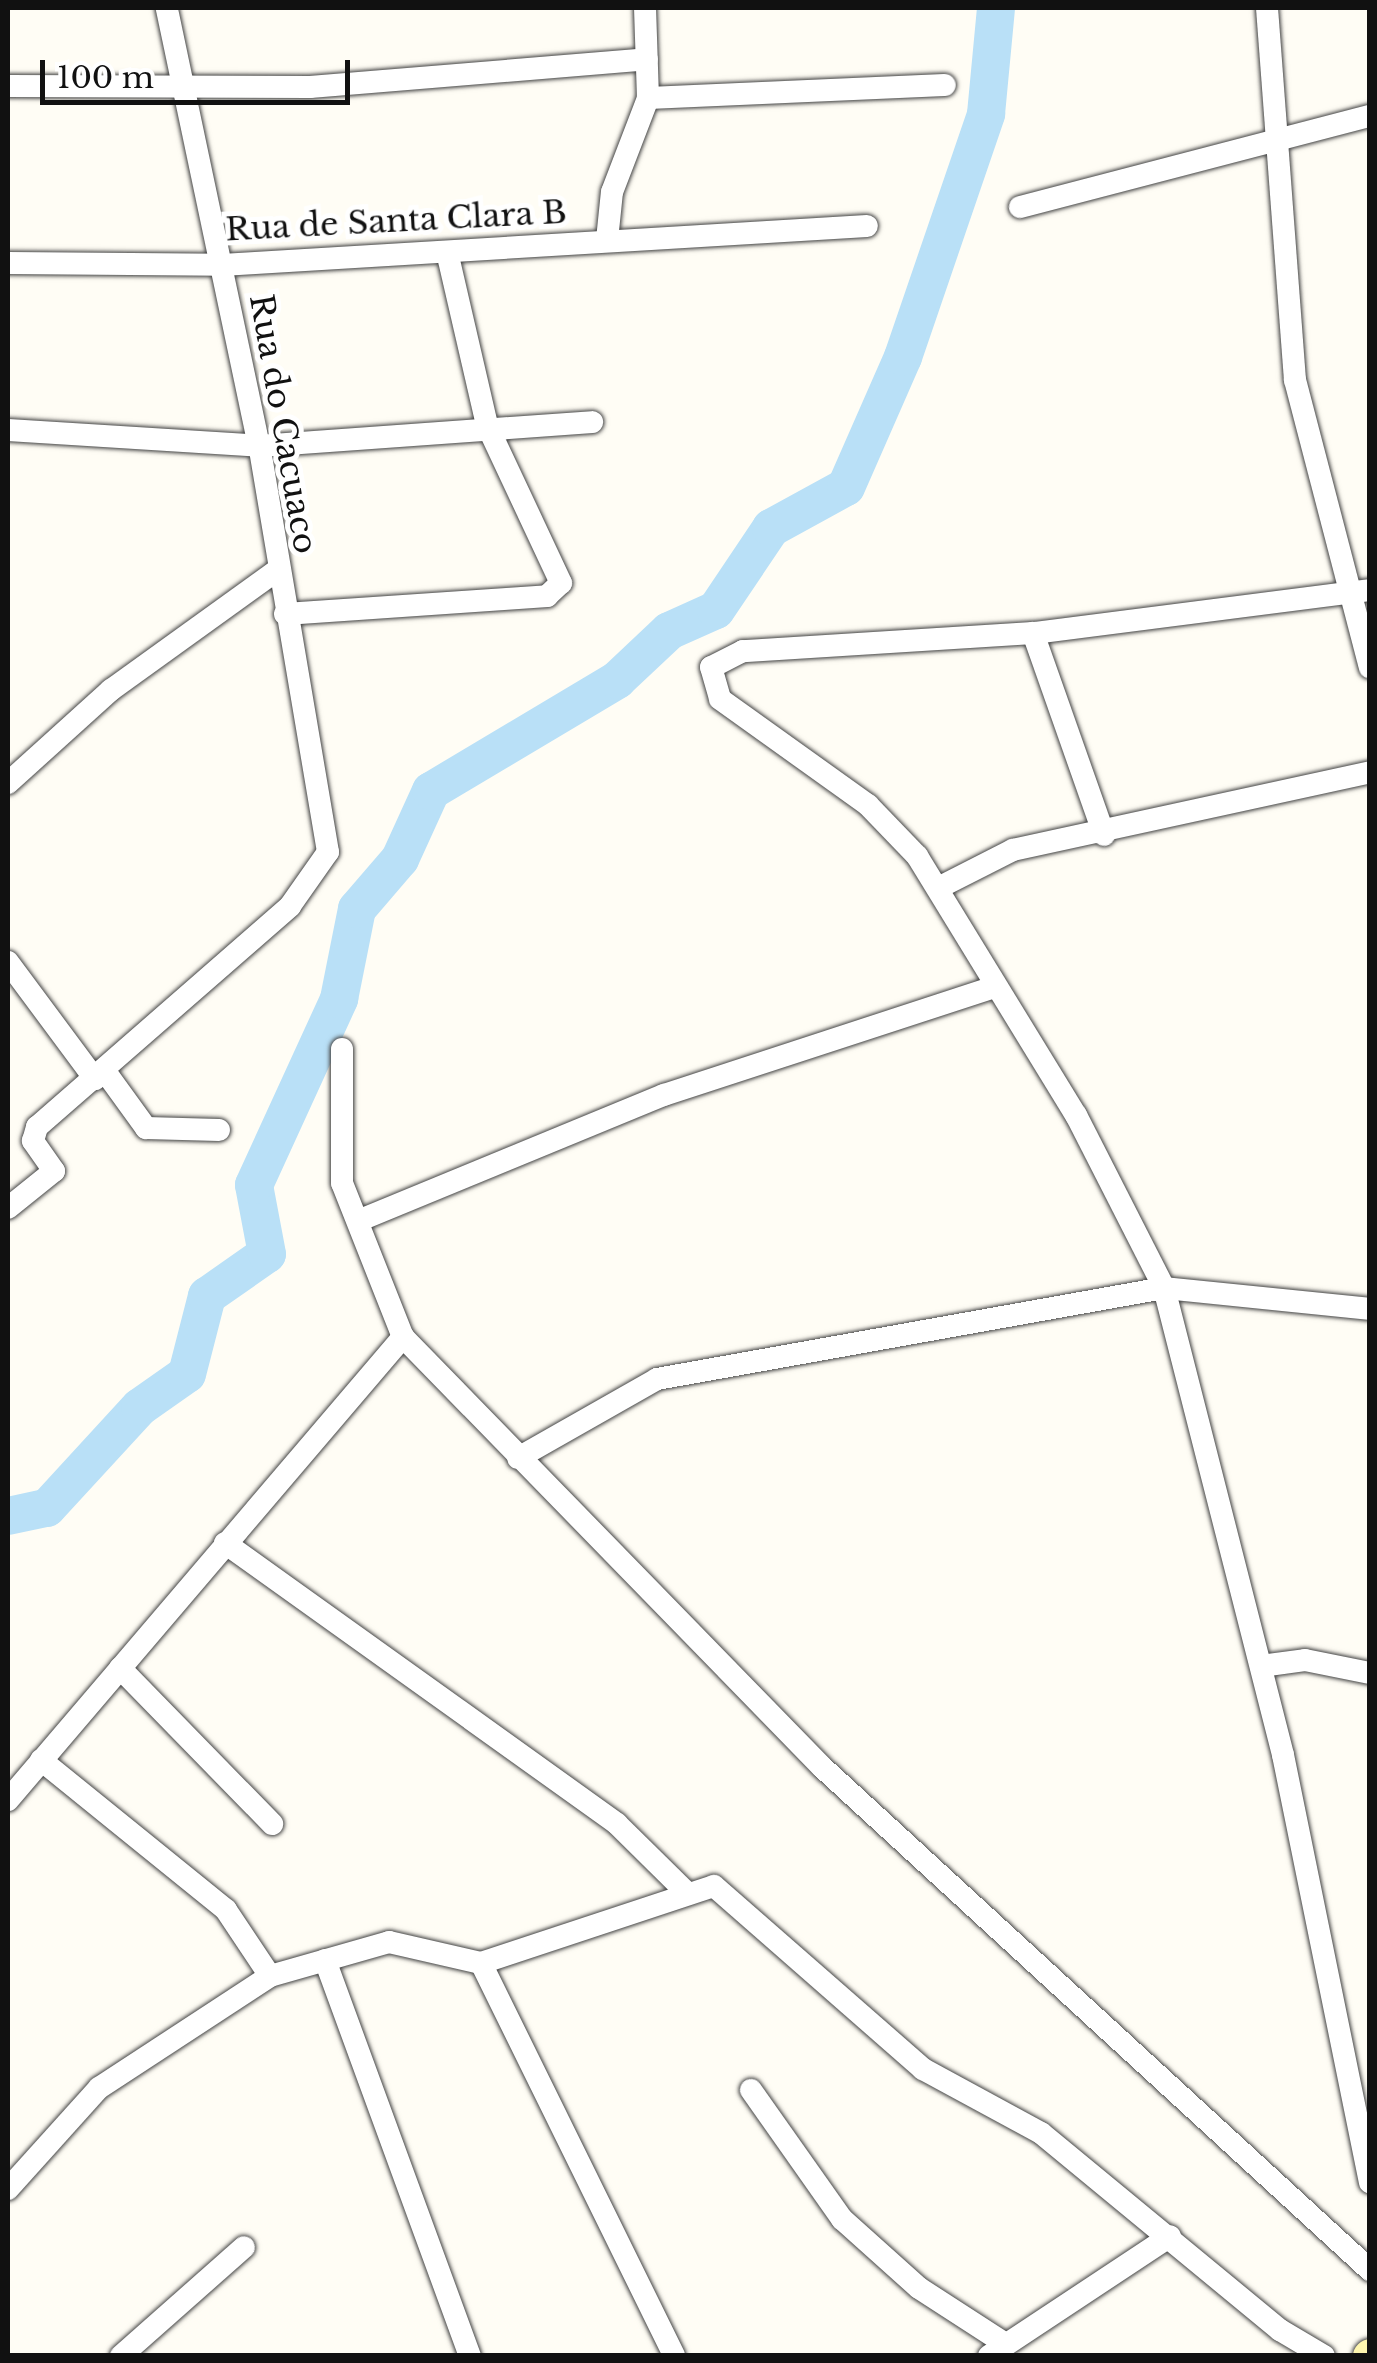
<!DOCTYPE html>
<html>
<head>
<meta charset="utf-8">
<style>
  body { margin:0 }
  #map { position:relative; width:1377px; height:2363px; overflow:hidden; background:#fffdf5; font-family:"Libre Baskerville",serif }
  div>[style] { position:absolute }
  .river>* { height:38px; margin:-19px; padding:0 19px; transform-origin:19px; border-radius:19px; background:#b9e0f7 }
  .roads { filter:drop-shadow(0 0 2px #444) drop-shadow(0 0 2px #444) }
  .street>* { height:22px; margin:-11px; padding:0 11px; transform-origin:11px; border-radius:11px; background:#fff }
  .secondary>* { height:32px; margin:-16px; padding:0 16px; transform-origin:16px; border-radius:16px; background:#fff6b0 }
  span { translate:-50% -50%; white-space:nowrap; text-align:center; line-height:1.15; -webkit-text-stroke:10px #fff; paint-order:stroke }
  .street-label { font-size:32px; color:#111 }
  .frame { position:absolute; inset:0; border:10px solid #111; pointer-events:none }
  .scale { position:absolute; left:40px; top:60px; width:310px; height:45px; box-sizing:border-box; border:5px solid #111; border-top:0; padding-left:12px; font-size:30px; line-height:35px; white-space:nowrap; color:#111; -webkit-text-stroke:8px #fff; paint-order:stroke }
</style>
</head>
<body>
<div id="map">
  <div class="river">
    <div style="left:8px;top:1516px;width:40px;rotate:-12deg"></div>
    <div style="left:47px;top:1508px;width:137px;rotate:-47.4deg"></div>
    <div style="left:140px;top:1407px;width:57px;rotate:-35.1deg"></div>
    <div style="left:187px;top:1374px;width:81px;rotate:-75.6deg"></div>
    <div style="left:207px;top:1296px;width:73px;rotate:-35deg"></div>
    <div style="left:267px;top:1254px;width:70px;rotate:-100.7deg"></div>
    <div style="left:254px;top:1185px;width:205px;rotate:-65.4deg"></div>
    <div style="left:339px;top:999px;width:92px;rotate:-78.7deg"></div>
    <div style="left:357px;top:909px;width:66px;rotate:-49.3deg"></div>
    <div style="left:400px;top:859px;width:75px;rotate:-65.5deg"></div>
    <div style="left:431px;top:791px;width:217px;rotate:-30.8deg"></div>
    <div style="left:617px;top:680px;width:71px;rotate:-43.3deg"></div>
    <div style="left:669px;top:631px;width:51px;rotate:-24.1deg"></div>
    <div style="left:716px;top:610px;width:99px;rotate:-56.1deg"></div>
    <div style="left:771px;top:528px;width:85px;rotate:-28.7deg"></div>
    <div style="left:846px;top:487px;width:142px;rotate:-66.3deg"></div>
    <div style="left:903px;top:357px;width:257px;rotate:-71.1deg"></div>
    <div style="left:986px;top:114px;width:106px;rotate:-84.6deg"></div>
  </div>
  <div class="roads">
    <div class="street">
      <div style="left:1267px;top:8px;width:373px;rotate:85.7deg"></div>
      <div style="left:1295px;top:380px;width:297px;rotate:75.4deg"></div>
      <div style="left:8px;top:86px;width:302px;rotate:0.2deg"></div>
      <div style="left:310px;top:87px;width:338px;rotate:-4.7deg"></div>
      <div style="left:648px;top:98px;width:297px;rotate:-2.5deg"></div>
      <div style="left:1020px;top:207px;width:362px;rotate:-14.6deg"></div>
      <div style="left:607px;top:240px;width:48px;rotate:-84.1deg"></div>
      <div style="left:612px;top:192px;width:101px;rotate:-69deg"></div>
      <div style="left:648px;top:98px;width:90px;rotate:-91.9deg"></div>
      <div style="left:8px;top:263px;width:214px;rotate:0.5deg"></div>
      <div style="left:222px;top:265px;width:646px;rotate:-3.46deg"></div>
      <div style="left:8px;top:430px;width:252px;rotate:3.6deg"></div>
      <div style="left:259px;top:446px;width:334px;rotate:-4.1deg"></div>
      <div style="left:1370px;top:590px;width:340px;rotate:172.7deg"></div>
      <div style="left:1033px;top:633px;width:291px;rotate:176.4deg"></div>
      <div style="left:743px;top:651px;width:36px;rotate:153deg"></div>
      <div style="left:711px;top:667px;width:33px;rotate:74deg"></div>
      <div style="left:720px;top:699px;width:182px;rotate:35.6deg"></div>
      <div style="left:868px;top:805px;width:71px;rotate:46.1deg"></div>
      <div style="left:917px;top:856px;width:304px;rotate:58.5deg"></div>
      <div style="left:1076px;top:1115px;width:194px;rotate:63deg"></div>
      <div style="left:1164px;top:1288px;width:482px;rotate:75.7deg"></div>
      <div style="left:1283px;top:1755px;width:436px;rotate:78.5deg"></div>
      <div style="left:285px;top:614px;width:263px;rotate:-3.9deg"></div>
      <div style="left:547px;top:596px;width:19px;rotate:-43deg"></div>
      <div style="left:561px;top:583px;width:174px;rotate:-115.1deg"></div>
      <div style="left:487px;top:425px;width:173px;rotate:-103deg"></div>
      <div style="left:1033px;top:633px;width:214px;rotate:70.6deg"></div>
      <div style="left:8px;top:783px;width:139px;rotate:-42.1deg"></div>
      <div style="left:111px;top:690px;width:203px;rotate:-35.8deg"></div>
      <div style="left:940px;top:887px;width:82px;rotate:-26.9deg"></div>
      <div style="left:1013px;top:850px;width:365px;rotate:-12.3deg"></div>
      <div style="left:8px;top:962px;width:146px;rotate:53.4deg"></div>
      <div style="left:342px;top:1049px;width:134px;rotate:90deg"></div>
      <div style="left:342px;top:1183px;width:166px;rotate:68.4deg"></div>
      <div style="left:403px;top:1337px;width:600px;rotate:45.74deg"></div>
      <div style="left:822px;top:1767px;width:744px;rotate:42.55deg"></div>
      <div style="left:104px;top:1070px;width:72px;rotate:54.1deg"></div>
      <div style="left:146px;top:1128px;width:73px;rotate:1.6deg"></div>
      <div style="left:8px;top:1208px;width:59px;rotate:-38.8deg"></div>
      <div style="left:54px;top:1171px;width:37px;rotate:-125deg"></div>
      <div style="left:33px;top:1141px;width:15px;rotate:-74deg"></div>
      <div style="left:37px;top:1127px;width:336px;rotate:-41.1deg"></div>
      <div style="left:290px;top:906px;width:66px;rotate:-54.9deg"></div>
      <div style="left:328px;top:852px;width:412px;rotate:-99.6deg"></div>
      <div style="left:259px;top:446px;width:448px;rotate:-101.9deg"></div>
      <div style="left:358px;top:1221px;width:331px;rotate:-22.4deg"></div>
      <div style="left:664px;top:1095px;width:347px;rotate:-18.1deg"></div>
      <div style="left:518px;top:1458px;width:160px;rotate:-29.6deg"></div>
      <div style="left:657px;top:1379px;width:515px;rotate:-10.18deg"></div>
      <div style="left:1164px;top:1288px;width:207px;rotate:5.8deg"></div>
      <div style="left:225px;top:1543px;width:482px;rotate:35.6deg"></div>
      <div style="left:617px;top:1824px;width:95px;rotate:44.6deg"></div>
      <div style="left:1261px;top:1666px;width:44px;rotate:-7.8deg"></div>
      <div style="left:1305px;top:1660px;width:66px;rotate:11.3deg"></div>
      <div style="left:120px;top:1668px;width:218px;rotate:45.7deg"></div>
      <div style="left:41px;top:1760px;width:238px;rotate:39deg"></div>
      <div style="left:226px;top:1910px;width:79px;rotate:56.3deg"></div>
      <div style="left:8px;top:1800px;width:609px;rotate:-49.53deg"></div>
      <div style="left:325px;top:1960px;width:422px;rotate:69.9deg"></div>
      <div style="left:481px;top:1963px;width:438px;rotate:63.8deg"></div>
      <div style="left:751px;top:2090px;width:158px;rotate:54.8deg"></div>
      <div style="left:842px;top:2219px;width:103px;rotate:41.9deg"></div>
      <div style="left:919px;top:2288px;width:98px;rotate:32.9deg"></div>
      <div style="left:8px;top:2189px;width:136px;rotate:-48deg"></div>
      <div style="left:99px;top:2088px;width:204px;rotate:-33.2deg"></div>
      <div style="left:270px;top:1976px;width:124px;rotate:-15.9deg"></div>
      <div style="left:389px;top:1942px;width:94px;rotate:12.9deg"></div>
      <div style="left:481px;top:1963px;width:245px;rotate:-18.3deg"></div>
      <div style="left:714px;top:1886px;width:278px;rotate:41.2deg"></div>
      <div style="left:923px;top:2069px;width:134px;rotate:28.5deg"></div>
      <div style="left:1041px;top:2133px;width:310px;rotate:39.5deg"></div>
      <div style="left:1280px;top:2330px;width:51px;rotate:30.6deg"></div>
      <div style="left:121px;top:2356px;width:164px;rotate:-41.5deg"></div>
      <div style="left:989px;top:2356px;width:217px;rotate:-33.5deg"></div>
    </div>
    <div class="secondary">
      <div style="left:1369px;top:2356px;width:1px;rotate:-45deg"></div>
    </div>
  </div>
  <div class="street-label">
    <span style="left:396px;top:221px;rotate:-3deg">Rua de Santa Clara B</span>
    <span style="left:283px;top:424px;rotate:80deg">Rua do Cacuaco</span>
  </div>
  <div class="frame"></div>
  <div class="scale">100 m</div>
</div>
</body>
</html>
